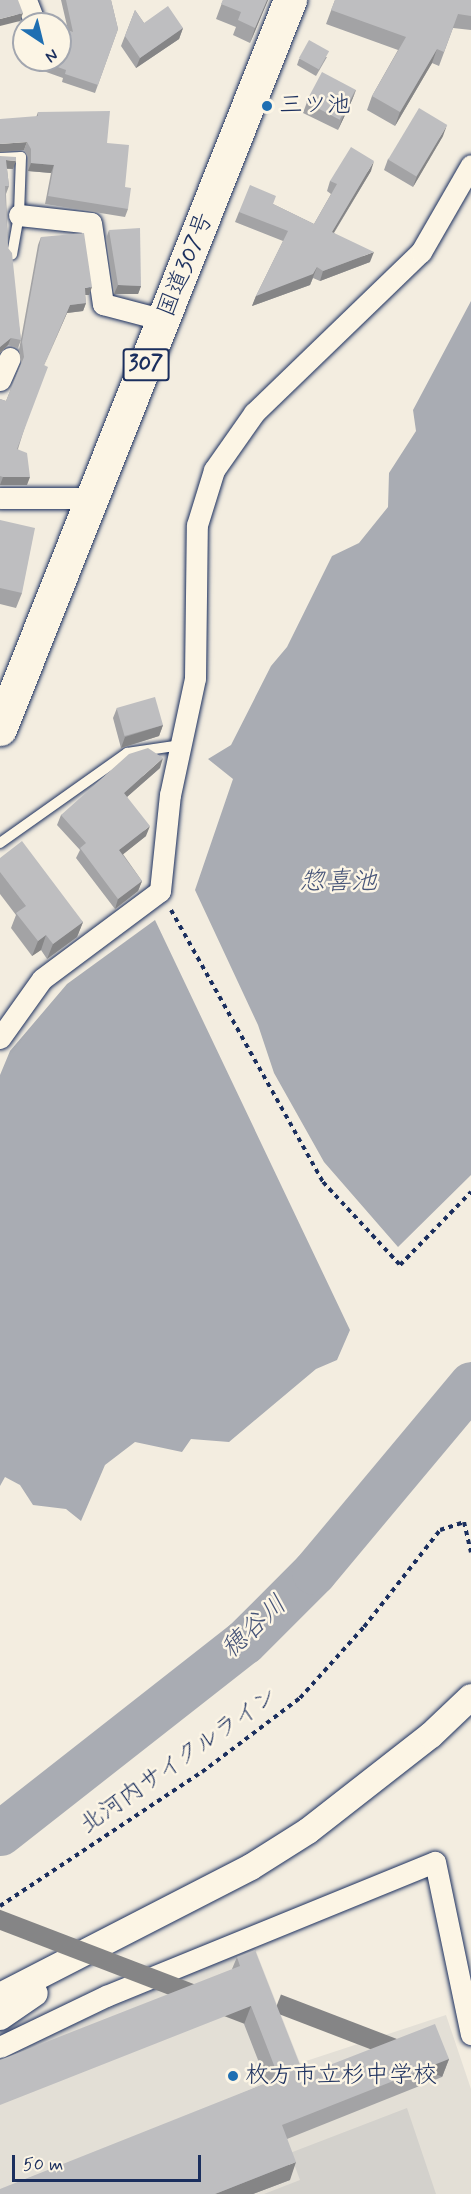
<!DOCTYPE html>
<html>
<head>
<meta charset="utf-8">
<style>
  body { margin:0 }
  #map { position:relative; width:471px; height:2194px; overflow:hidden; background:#f3ede0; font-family:Mynerve,"Klee One",sans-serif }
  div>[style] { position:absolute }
  .built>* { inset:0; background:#e3dfd6 }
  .green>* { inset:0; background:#d3d1cc }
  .water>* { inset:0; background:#a9acb3 }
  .river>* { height:45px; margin:-22.5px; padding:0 22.5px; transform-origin:22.5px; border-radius:22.5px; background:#a9acb3 }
  .path>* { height:4px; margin-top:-2px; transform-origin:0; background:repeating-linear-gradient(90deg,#1b2f5e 0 4.5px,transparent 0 9px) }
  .roads { filter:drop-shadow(0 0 2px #1b2f5e) drop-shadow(0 0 2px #1b2f5e) }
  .service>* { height:10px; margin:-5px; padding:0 5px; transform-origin:5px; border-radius:5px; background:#fcf5e5 }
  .minor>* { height:21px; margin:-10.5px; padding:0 10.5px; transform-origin:10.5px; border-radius:10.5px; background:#fcf5e5 }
  .tertiary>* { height:26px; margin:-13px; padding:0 13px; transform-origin:13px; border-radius:13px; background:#fcf5e5 }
  .trunk>* { height:33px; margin:-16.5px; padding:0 16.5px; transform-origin:16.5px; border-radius:16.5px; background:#fcf5e5 }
  .wall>* { inset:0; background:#a3a3a5 }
  .shaded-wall>* { inset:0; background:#858586; transform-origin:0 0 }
  .building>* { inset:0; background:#bebec0; transform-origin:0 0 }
  .dots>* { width:16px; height:16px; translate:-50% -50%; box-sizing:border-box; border:3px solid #fcf5e5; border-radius:50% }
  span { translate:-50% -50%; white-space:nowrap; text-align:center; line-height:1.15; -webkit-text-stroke:5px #fcf5e5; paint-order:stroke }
  .shield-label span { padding:2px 4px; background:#fcf5e5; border:2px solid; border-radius:4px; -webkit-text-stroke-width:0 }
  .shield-label { font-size:22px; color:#1b2f5e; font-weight:700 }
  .poi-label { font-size:24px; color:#1b2f5e }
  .left { translate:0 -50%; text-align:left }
  .street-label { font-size:24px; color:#1b2f5e }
  .water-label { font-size:26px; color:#465478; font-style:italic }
  .north { position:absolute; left:12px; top:12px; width:60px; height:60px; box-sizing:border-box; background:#fcf5e5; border:2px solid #a2a6af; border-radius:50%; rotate:145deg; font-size:16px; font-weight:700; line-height:24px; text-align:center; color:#1b2f5e }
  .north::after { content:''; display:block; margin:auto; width:21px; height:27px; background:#1f6fb2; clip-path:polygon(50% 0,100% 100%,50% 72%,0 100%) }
  .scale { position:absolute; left:12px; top:2155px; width:189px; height:27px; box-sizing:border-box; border:3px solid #1b2f5e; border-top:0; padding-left:8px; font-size:18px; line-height:21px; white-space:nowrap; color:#1b2f5e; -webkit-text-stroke:4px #fcf5e5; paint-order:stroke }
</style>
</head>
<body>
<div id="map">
  <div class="built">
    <div style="clip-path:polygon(254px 1946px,300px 2063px,446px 2015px,471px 2089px,471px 2194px,0 2194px,0 2056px)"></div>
  </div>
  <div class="green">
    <div style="clip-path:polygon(407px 2108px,436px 2194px,264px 2194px,300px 2180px,290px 2153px)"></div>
  </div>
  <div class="water">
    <div style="clip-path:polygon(471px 301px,471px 1175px,398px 1247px,324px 1162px,274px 1073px,258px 1025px,195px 890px,233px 779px,208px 759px,231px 745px,271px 666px,287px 647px,332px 556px,359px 543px,388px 507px,389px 473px,416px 431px,413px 410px)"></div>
    <div style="clip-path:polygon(155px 920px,350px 1330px,337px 1360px,316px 1369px,229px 1442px,191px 1439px,182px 1452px,135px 1442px,105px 1465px,81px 1521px,66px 1509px,33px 1505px,20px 1485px,5px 1477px,0 1486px,0 1075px,10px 1051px,67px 984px)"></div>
  </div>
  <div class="river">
    <div style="left:0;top:1833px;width:310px;rotate:-38.1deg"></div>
    <div style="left:244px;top:1642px;width:99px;rotate:-45deg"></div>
    <div style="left:314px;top:1572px;width:245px;rotate:-50.1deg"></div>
  </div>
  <div class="path">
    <div style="left:171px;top:910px;width:312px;rotate:60.8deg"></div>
    <div style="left:323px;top:1182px;width:113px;rotate:47.1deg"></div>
    <div style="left:400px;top:1265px;width:102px;rotate:-45.8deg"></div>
    <div style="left:0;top:1906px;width:242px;rotate:-33.6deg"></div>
    <div style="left:202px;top:1772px;width:123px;rotate:-37.1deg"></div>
    <div style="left:300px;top:1698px;width:96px;rotate:-48deg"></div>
    <div style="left:364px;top:1627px;width:123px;rotate:-51.9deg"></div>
    <div style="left:440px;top:1530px;width:25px;rotate:-18deg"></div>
    <div style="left:464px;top:1522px;width:31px;rotate:77deg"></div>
  </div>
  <div class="roads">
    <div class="service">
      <div style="left:0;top:158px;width:21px;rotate:-3deg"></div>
      <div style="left:21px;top:157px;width:58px;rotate:92deg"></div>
      <div style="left:19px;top:215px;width:40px;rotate:100deg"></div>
      <div style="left:0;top:843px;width:156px;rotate:-35.3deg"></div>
      <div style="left:127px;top:753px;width:55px;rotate:-8.4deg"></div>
    </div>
    <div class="minor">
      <div style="left:26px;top:0;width:17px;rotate:69deg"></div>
      <div style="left:19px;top:215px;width:72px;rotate:6.3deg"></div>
      <div style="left:91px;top:223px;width:82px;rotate:81.6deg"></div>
      <div style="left:103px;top:304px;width:63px;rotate:14.7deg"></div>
      <div style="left:0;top:380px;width:24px;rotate:-66deg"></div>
      <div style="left:0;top:498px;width:93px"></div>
      <div style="left:0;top:1038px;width:72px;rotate:-54.6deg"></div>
      <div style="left:42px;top:979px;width:147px;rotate:-36.7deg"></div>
      <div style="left:160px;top:891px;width:97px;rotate:-84.1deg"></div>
      <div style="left:170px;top:795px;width:120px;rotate:-77.9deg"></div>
      <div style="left:195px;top:678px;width:153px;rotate:-89.3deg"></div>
      <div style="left:197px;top:525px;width:58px;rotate:-72.8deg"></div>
      <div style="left:214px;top:470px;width:70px;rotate:-54.9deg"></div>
      <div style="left:254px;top:413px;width:232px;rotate:-44deg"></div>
      <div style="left:421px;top:252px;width:100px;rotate:-60.1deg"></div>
      <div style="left:0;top:2047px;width:118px;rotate:-25.7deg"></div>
      <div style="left:106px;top:1996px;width:355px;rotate:-22.2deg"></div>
      <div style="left:435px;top:1862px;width:176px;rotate:78.2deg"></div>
    </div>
    <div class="tertiary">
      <div style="left:0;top:1996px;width:282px;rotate:-27.2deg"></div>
      <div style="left:251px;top:1867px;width:67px;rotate:-32.3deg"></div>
      <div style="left:308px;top:1831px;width:156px;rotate:-38deg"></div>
      <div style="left:431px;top:1735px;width:55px;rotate:-43.5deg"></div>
      <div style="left:0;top:2017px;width:42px;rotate:-34.4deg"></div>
    </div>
    <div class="trunk">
      <div style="left:0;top:729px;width:785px;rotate:-68.31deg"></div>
    </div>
  </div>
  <div class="wall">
    <div style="clip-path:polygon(61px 0,111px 0,118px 29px,95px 93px,62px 82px,63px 78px,35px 68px,38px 60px,68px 30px)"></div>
    <div style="clip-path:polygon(223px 0,268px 0,250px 43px,233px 35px,236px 27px,216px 19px)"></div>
    <div style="clip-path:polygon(335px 0,471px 0,471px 30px,453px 28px,439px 66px,432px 63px,395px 126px,367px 110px,372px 96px,398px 50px,326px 24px)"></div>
    <div style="clip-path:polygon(135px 10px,144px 23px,183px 28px,179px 39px,136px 68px,121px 46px)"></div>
    <div style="clip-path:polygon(327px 57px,316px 76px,297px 65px,299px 59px)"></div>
    <div style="clip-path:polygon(356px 90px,352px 100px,338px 130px,303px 113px,307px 102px)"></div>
    <div style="clip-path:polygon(38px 112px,107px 143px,125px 187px,128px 209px,125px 217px,45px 204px,51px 173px,28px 171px,28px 157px,24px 150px)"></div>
    <div style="clip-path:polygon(443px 136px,413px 187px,384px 170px,388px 159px)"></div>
    <div style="clip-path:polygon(0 156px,13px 169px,7px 169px,9px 186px,6px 194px,8px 248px,21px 340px,18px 348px,8px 345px,0 353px)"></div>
    <div style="clip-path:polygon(371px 171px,334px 233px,370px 262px,320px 281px,313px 278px,310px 285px,252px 306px,256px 296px,283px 241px,235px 222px,239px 212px,273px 204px,314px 224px,331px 194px,327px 191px,330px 181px)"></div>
    <div style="clip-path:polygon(109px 230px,141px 286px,138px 294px,114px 294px,106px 239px)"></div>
    <div style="clip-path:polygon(41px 237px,89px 295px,85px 295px,86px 303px,83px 311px,67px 313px,44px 365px,18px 449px,27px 485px,0 485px,0 399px,6px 401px,21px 364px,19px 350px,38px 245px)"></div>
    <div style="clip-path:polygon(0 520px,22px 593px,16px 608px,0 604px)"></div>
    <div style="clip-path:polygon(117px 708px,163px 725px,159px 736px,121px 748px,113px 718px)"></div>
    <div style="clip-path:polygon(160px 768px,127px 797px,146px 836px,123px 854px,142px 881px,138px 891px,115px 909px,76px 858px,80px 850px,57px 825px,61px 815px)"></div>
    <div style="clip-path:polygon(0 858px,83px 922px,77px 937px,47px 959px,41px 950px,32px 956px,11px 928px,16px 915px,0 894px)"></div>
    <div style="clip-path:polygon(237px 1957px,304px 2075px,449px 2059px,442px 2077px,287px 2139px,290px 2180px,253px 2194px,0 2194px,267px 2083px,244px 2024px,232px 1969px)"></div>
  </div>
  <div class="shaded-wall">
    <div style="clip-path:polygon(267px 0,268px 0,250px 43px,255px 28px)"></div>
    <div style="clip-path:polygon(23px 13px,20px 21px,0 26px,0 19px)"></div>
    <div style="clip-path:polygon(183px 28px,179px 39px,136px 68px,140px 58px)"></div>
    <div style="clip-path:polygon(437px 49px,432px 63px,395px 126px,400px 112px)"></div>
    <div style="clip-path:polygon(356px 90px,352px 100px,338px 130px,342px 119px)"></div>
    <div style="clip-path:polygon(447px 125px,443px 136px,413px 187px,417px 176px)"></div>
    <div style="clip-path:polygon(27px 142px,24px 150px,0 152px,0 144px)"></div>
    <div style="clip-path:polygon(6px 160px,16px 161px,13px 169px,3px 168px)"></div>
    <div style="clip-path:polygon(374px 161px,371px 171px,328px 242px,332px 232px)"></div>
    <div style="clip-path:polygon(31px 163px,54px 165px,51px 173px,28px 171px)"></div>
    <div style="clip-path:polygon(374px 252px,370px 262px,320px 281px,323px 271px)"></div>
    <div style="clip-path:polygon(317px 267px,310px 285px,252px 306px,256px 296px)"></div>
    <div style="clip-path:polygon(118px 285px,141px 286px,138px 294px,114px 294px)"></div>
    <div style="clip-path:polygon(92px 287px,89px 295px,82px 295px,85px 288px)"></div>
    <div style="clip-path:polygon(86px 303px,83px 311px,67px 313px,41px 373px,70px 305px)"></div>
    <div style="clip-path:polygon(11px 338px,8px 345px,0 353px,0 347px)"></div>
    <div style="clip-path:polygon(3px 477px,30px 477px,27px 485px,0 485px)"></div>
    <div style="clip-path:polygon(163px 725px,159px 736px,121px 748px,125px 737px)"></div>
    <div style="clip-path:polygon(163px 758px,160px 768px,120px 803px,124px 793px)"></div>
    <div style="clip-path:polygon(150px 826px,146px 836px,116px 860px,119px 850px)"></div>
    <div style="clip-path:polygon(142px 881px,138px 891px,115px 909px,118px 899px)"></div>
    <div style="clip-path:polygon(83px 922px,77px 937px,47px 959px,53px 944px)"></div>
    <div style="clip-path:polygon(46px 935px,41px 950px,32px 956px,38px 941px)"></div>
    <div style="left:251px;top:2006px;width:19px;height:270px;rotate:111deg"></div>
    <div style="left:449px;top:2059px;width:19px;height:180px;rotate:111deg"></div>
    <div style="clip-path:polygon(296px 2162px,290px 2180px,253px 2194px,215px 2194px)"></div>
  </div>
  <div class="building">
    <div style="clip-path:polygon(0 0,18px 0,23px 13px,0 19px)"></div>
    <div style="clip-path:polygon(66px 0,111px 0,118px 29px,98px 85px,65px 74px,66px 70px,38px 60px,60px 60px,60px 27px,73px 32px)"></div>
    <div style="clip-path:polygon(223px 0,267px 0,255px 28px,238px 20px,241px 12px,221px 4px)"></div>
    <div style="clip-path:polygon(335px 0,471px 0,471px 16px,458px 14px,444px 52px,437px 49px,400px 112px,372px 96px,406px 37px,331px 10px)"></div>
    <div style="clip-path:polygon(168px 6px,183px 28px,140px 58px,125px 36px,135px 10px,144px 23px)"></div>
    <div style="left:309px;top:40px;width:23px;height:21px;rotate:29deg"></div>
    <div style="left:322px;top:72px;width:38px;height:34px;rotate:28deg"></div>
    <div style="left:419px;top:108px;width:33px;height:60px;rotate:31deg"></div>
    <div style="clip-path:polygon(110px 111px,107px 143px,129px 145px,125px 187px,131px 188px,128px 209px,48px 196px,54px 165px,31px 163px,31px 149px,27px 142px,0 144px,0 119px,38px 116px,38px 112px)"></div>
    <div style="clip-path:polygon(351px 147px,374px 161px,332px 232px,374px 252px,323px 271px,317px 267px,313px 274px,256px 296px,288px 231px,239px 212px,250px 185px,276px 196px,273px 204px,314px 224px,337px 184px,330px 181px)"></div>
    <div style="clip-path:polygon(0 156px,16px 157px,16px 161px,6px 160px,9px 186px,5px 186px,8px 248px,12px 253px,21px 340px,11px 338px,0 347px)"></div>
    <div style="clip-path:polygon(140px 228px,141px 286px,118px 285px,109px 230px)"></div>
    <div style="clip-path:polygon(84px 233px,92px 287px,85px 288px,86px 303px,70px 305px,44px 365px,48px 367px,17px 449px,27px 453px,30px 477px,3px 477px,0 476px,0 399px,6px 401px,24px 357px,22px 342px,41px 237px)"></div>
    <div style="clip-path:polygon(0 520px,35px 528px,22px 593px,0 588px)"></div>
    <div style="left:155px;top:697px;width:29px;height:40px;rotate:74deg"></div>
    <div style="clip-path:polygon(148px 748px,163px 758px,124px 793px,150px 826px,119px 850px,142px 881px,118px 899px,80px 848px,86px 843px,61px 815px,129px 754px)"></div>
    <div style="clip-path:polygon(22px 841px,83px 922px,53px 944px,46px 935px,38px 941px,16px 913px,26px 906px,0 872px,0 858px)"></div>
    <div style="clip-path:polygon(255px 1950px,304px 2075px,435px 2024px,449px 2059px,282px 2125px,296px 2162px,215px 2194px,0 2194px,0 2189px,279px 2078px,251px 2006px,0 2105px,0 2060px,240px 1966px,237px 1957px)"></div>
  </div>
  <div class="dots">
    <div style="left:267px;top:106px;background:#1f6fb2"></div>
    <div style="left:233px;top:2076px;background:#1f6fb2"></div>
  </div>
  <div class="shield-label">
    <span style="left:146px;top:365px">307</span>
  </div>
  <div class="poi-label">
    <span class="left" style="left:279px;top:106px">三ツ池</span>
    <span class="left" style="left:245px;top:2076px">枚方市立杉中学校</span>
  </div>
  <div class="street-label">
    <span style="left:186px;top:265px;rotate:-68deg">国道307号</span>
    <span style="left:179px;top:1761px;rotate:-35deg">北河内サイクルライン</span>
  </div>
  <div class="water-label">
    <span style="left:338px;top:883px">惣喜池</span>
    <span style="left:255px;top:1628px;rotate:-43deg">穂谷川</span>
  </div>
  <div class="north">N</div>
  <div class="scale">50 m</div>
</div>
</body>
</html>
